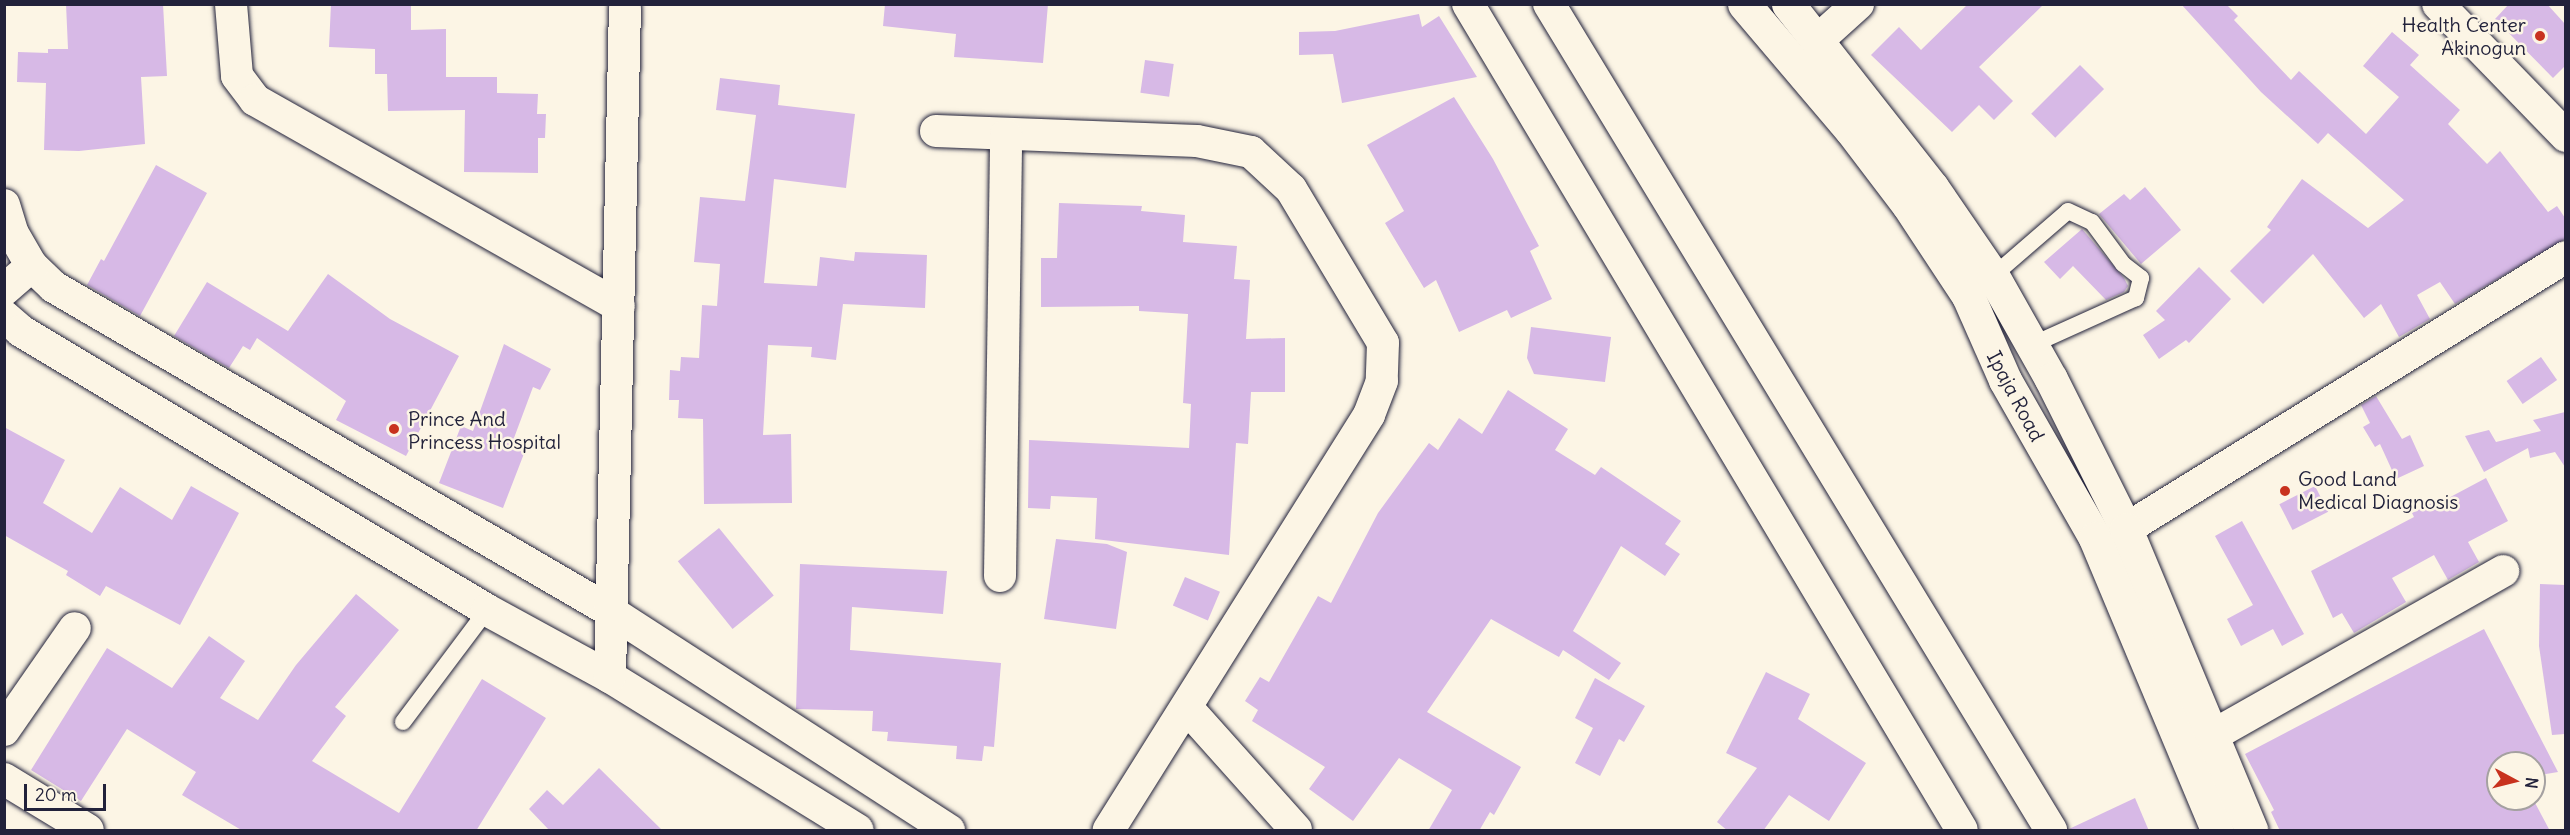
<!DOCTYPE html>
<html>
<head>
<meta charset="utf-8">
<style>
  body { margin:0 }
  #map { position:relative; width:2570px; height:835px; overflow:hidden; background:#fcf5e5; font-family:Delius,sans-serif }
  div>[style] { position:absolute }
  .building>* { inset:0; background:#d7b9e6; transform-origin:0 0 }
  .roads { filter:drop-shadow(0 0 2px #22223b) drop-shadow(0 0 2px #22223b) }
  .lane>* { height:16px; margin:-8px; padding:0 8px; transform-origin:8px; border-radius:8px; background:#fcf5e5 }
  .street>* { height:32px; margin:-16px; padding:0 16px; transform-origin:16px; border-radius:16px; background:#fcf5e5 }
  .secondary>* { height:33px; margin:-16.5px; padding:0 16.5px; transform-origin:16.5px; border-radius:16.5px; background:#fcf5e5 }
  .dots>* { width:16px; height:16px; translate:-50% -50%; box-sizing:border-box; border:3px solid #fcf5e5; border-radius:50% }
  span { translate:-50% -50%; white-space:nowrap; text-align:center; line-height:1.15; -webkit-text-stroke:5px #fcf5e5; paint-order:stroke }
  .poi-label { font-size:20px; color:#22223b }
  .right { translate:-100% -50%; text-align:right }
  .left { translate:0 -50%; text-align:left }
  .street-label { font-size:20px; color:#22223b }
  .frame { position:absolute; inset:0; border:6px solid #22223b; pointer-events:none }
  .north { position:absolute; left:2486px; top:751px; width:60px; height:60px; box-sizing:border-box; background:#fcf5e5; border:2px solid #a5a1a1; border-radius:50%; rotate:97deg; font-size:16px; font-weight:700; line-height:24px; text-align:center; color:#22223b }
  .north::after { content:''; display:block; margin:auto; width:21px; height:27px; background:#c8321e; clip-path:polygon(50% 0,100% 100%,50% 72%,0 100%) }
  .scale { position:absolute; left:24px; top:784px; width:82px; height:27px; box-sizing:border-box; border:3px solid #22223b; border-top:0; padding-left:8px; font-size:18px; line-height:21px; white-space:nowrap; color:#22223b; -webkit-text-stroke:4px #fcf5e5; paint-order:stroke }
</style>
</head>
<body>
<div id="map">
  <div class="building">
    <div style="clip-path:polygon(66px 4px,163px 4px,167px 76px,141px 77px,145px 144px,79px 151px,44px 150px,46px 83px,17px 82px,18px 52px,48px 53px,48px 49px,68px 49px)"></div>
    <div style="clip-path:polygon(331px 4px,411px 4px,411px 30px,446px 29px,446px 77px,497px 77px,497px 93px,538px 94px,537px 114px,546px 114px,545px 138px,538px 138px,538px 173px,464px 172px,465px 110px,388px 111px,387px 74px,375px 74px,375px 49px,329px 47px)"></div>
    <div style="clip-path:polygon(885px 4px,1048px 4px,1043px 63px,954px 57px,956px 34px,883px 26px)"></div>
    <div style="clip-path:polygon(1968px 4px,2044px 4px,1979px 67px,2013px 101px,1994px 120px,1979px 105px,1952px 132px,1871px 55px,1899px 27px,1921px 50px)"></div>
    <div style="clip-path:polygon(2181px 4px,2226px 4px,2238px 16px,2234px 20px,2291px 80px,2299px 71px,2366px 134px,2399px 97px,2363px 66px,2392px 32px,2419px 55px,2410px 65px,2460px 110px,2448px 124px,2487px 164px,2500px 151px,2548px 212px,2557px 206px,2565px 218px,2565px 239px,2455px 304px,2440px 282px,2417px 295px,2430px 319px,2399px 337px,2381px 304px,2364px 318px,2313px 254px,2263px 304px,2230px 271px,2271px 230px,2267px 227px,2302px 179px,2368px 228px,2404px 200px,2328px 133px,2318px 144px,2261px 92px)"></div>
    <div style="clip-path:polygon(2509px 4px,2547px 4px,2565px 24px,2565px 66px,2553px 78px,2495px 19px)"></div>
    <div style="clip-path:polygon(1419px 14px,1422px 27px,1439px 16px,1477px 77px,1342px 103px,1333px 54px,1299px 55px,1299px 32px,1335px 31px)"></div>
    <div style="left:1145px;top:60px;width:29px;height:33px;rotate:8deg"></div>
    <div style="left:2080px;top:65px;width:34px;height:69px;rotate:45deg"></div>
    <div style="clip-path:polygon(720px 78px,780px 85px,778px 105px,855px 114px,846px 188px,774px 179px,764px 283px,817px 286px,820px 257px,854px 261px,855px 252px,927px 255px,925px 308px,843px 304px,836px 360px,811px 357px,812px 347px,768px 345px,763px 435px,791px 434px,792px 503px,704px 504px,703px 419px,678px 418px,679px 400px,669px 400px,670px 370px,680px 371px,681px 357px,699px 358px,702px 305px,717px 306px,720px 264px,694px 262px,700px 197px,745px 201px,756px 115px,716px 110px)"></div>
    <div style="clip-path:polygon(1454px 97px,1493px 159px,1539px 246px,1530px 251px,1552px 299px,1511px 318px,1507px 310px,1459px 332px,1436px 280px,1424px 288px,1385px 223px,1404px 211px,1367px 145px)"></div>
    <div style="clip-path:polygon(156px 165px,207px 193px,140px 316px,87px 285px,101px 259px,104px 261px)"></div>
    <div style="clip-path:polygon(2145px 187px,2181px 230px,2141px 264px,2099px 214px,2124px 194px,2130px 200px)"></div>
    <div style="clip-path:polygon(1059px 203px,1142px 206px,1141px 211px,1185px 215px,1183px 242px,1237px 246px,1234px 279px,1250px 280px,1246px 339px,1285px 338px,1285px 392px,1251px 392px,1248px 444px,1236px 443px,1229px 555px,1095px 539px,1097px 498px,1051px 496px,1050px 509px,1028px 508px,1029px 440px,1189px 448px,1191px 404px,1183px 403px,1188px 314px,1139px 311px,1139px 306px,1041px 307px,1041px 258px,1057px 258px)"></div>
    <div style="clip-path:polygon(2082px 229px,2124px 278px,2128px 286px,2124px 292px,2106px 300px,2073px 266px,2060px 279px,2044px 262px)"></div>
    <div style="clip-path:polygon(2199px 267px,2231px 299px,2189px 343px,2186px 340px,2159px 359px,2143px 335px,2165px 320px,2156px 311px)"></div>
    <div style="clip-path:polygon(328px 274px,390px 319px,459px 356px,406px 456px,336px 420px,346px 401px,257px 338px,250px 350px,243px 346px,229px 368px,174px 336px,207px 282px,288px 331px)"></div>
    <div style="clip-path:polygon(1531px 327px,1611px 337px,1605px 382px,1534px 374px,1527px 358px)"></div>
    <div style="clip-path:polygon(504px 344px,551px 369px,540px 390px,533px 387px,511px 446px,525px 451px,503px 508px,439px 483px,461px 426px,473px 431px)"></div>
    <div style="left:2541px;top:357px;width:28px;height:42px;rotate:55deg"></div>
    <div style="clip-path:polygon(1508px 390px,1568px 429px,1555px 450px,1595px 475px,1601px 467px,1681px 521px,1665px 544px,1680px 554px,1665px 576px,1621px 546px,1573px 631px,1621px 663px,1609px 680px,1563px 650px,1559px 657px,1491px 619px,1427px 712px,1521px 767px,1494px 815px,1490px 812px,1479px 831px,1428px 831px,1452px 790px,1399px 758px,1353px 821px,1309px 789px,1325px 767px,1252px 721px,1258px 710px,1245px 701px,1260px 677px,1269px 682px,1318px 596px,1331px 603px,1378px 513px,1429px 443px,1438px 450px,1459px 418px,1482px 434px)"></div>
    <div style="clip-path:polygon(2376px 396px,2402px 439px,2410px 435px,2424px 466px,2396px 479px,2380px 444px,2375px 447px,2363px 427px,2370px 423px,2361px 405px)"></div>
    <div style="clip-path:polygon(2565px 412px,2565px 467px,2555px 452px,2530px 458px,2528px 448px,2484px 472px,2465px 436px,2489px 430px,2496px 442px,2541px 431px,2533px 420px)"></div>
    <div style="clip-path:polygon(4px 427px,65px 460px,43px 503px,92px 533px,120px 487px,172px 520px,191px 486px,239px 513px,180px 625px,106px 586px,100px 596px,66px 575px,68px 571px,4px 535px)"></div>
    <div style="clip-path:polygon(2486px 478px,2508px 521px,2468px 542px,2479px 562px,2448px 580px,2434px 555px,2392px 578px,2406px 602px,2354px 633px,2342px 613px,2333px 618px,2311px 571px,2414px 517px,2412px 513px,2440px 499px,2441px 502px)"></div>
    <div style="left:2315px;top:486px;width:29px;height:40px;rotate:63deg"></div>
    <div style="clip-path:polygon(2242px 521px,2304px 634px,2282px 646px,2273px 629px,2241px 646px,2227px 619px,2253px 605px,2215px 536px)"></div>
    <div style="left:719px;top:528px;width:87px;height:53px;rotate:51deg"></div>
    <div style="clip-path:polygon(1056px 539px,1107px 544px,1127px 552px,1116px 629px,1044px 619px)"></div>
    <div style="clip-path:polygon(800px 564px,947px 571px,943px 614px,852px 607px,850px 650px,1001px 663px,994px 747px,984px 746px,982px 761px,956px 759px,957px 746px,887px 741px,888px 732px,872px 731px,873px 711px,796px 709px)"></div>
    <div style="left:1185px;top:577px;width:38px;height:31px;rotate:23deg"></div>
    <div style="clip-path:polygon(2540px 584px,2565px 585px,2565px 734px,2552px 735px,2539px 646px)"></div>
    <div style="clip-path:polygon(356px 594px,399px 630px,335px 707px,346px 716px,312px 761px,399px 813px,482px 679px,546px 718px,476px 831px,243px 831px,182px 795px,196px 772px,127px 729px,81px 801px,31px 770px,107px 648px,172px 688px,209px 636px,245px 661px,220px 698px,258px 720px,296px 665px)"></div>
    <div style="clip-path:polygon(2484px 629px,2558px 772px,2534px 776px,2534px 763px,2498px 763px,2498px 799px,2533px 799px,2550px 831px,2280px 831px,2271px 812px,2274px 810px,2245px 754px)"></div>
    <div style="clip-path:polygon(1766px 672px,1810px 694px,1798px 719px,1866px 763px,1829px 821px,1789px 795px,1763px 831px,1728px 831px,1717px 822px,1757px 768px,1726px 753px)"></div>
    <div style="clip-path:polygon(1595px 678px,1645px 706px,1624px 742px,1619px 739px,1600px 776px,1575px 763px,1593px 728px,1575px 718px)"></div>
    <div style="clip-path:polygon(599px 768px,663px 831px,550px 831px,529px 809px,547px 790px,563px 805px)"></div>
    <div style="clip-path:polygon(2135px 798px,2149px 831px,2069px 831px,2069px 829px)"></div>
  </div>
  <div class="roads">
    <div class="lane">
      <div style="left:1993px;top:276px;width:99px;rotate:-40.9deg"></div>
      <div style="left:2068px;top:211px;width:26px;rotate:25deg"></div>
      <div style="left:2092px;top:222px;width:52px;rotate:53.6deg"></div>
      <div style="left:2123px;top:264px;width:23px;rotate:38deg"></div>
      <div style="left:2141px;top:278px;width:21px;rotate:104deg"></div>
      <div style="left:2136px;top:298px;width:114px;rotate:155.7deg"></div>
      <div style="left:403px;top:722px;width:140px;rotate:-53.1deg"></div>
    </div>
    <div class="street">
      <div style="left:231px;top:4px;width:72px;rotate:85.2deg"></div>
      <div style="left:237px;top:76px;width:30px;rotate:53deg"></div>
      <div style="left:255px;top:100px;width:418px;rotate:29.5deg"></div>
      <div style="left:1468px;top:4px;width:962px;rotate:59.12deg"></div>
      <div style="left:1549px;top:4px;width:967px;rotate:58.71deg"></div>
      <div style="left:2438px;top:4px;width:184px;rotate:45.9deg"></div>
      <div style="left:1818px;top:40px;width:54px;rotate:-42deg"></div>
      <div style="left:936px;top:131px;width:261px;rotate:2.2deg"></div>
      <div style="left:1197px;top:141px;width:55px;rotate:11.5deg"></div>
      <div style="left:1251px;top:152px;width:54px;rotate:42.8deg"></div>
      <div style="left:1291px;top:189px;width:179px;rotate:59.1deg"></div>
      <div style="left:1383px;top:343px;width:38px;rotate:92deg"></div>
      <div style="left:1382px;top:381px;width:36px;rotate:111deg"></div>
      <div style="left:1369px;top:415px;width:490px;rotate:122.1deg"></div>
      <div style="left:4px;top:205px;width:28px;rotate:73deg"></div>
      <div style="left:12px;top:232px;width:39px;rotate:60deg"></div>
      <div style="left:32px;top:266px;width:30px;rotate:44deg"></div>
      <div style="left:54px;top:287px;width:644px;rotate:30.23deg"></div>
      <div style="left:610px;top:611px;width:404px;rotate:32.9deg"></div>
      <div style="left:4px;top:290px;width:37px;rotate:-41deg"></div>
      <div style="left:4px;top:316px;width:23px;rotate:41deg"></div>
      <div style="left:21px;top:331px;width:543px;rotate:30.91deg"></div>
      <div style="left:487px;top:610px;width:140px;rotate:28.6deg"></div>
      <div style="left:610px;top:677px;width:291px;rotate:31.7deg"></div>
      <div style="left:2126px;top:529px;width:517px;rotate:-31.72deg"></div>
      <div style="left:1000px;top:576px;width:441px;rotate:-89.2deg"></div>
      <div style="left:610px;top:677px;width:669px;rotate:-88.72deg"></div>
      <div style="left:1188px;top:709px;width:162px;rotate:48.2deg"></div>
      <div style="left:4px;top:730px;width:124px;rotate:-55.2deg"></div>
      <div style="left:2210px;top:737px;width:337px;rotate:-29.5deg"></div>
      <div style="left:4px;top:779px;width:98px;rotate:31.3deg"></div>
    </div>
    <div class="secondary">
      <div style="left:1744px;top:4px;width:165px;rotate:49.7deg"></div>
      <div style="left:1851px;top:130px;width:94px;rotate:52.8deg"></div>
      <div style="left:1908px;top:205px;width:109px;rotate:56.6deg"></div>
      <div style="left:1968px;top:296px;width:92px;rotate:66.2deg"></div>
      <div style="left:2005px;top:380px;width:182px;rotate:60.3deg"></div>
      <div style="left:2095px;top:538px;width:316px;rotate:67.3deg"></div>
      <div style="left:1788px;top:4px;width:233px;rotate:51.8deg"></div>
      <div style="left:1932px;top:187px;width:108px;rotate:55.6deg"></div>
      <div style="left:1993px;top:276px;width:118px;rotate:60.6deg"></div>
      <div style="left:2051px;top:379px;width:168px;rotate:63.4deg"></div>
      <div style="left:2126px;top:529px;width:326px;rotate:67.4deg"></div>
    </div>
  </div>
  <div class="dots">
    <div style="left:2540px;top:36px;background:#c8321e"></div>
    <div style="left:394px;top:429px;background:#c8321e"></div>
    <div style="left:2285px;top:491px;background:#c8321e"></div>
  </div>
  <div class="poi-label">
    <span class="right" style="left:2526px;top:36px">Health Center<br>Akinogun</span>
    <span class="left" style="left:408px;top:430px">Prince And<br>Princess Hospital</span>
    <span class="left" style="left:2298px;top:490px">Good Land<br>Medical Diagnosis</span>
  </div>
  <div class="street-label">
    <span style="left:2016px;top:396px;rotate:62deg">Ipaja Road</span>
  </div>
  <div class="frame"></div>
  <div class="north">N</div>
  <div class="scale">20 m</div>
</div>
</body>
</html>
